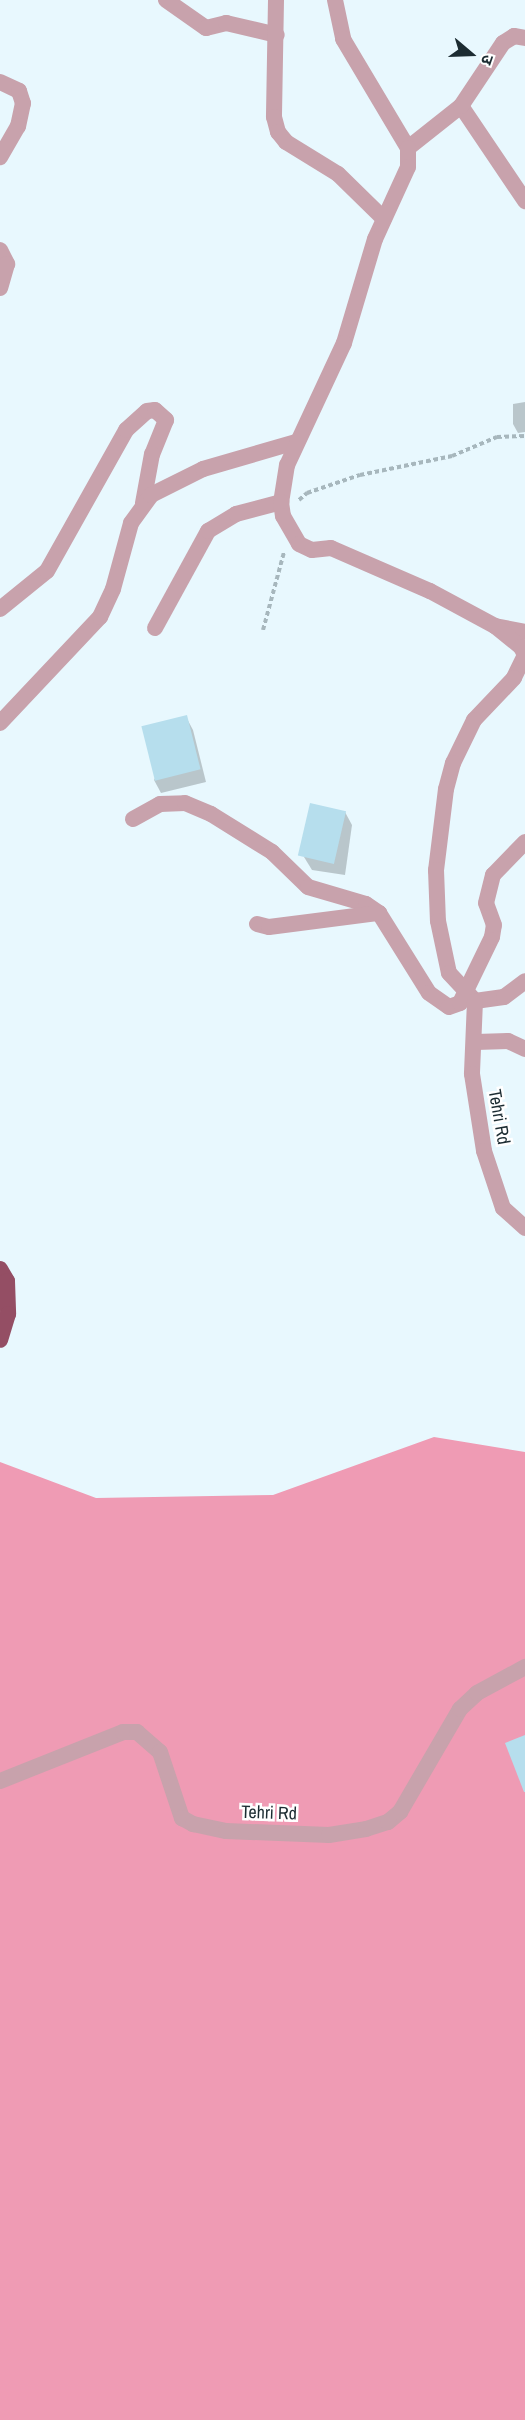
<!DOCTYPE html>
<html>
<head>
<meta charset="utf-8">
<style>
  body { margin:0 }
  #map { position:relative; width:525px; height:2420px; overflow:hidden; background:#e8f8fe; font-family:"Archivo Narrow","Noto Sans Devanagari",sans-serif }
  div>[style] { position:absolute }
  .forest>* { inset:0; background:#ef9bb4 }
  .shadow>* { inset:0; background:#0003 }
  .building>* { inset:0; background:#b6deed; transform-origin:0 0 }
  .path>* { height:4px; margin-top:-2px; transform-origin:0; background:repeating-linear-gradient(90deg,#a7b7bd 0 4.5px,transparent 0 7.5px) }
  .minor>* { height:16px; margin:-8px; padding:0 8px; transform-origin:8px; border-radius:8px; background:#c8a2ac }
  .tertiary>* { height:16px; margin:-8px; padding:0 8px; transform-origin:8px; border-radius:8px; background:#c8a2ac }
  .trunk>* { height:16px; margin:-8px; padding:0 8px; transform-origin:8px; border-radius:8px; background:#944e64 }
  span { translate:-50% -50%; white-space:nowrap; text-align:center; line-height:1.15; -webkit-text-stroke:5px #fff; paint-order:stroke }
  .street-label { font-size:18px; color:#1c2c32 }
  .north { position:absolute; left:441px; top:24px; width:60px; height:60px; -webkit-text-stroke:4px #fff; paint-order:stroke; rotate:109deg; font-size:16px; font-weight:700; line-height:24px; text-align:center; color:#1c2c32 }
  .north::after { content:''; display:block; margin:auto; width:21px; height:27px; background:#1c2c32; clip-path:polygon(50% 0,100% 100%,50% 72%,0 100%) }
</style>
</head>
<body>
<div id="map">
  <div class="forest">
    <div style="clip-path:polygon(434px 1437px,525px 1452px,525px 2420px,0 2420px,0 1462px,96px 1498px,273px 1495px)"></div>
  </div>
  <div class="shadow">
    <div style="clip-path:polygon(525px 402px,525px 432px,518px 433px,513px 424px,513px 404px)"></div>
    <div style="clip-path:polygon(186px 717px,193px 730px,206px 782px,161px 793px,154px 780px)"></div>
    <div style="clip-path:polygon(345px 812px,352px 825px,345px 875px,312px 870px,304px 857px)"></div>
  </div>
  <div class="building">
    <div style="left:187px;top:715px;width:56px;height:47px;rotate:76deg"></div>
    <div style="left:310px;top:803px;width:37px;height:54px;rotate:13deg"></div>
    <div style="clip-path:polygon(525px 1735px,525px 1792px,524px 1792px,505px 1743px)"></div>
  </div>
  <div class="path">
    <div style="left:299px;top:500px;width:11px;rotate:-41deg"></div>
    <div style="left:307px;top:493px;width:56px;rotate:-18.8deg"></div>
    <div style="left:360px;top:475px;width:94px;rotate:-11.7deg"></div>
    <div style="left:452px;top:456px;width:49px;rotate:-22.9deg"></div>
    <div style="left:497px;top:437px;width:28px;rotate:-2deg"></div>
    <div style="left:263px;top:630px;width:81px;rotate:-74.9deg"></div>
  </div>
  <div class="minor">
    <div style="left:166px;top:0;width:49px;rotate:35deg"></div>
    <div style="left:206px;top:28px;width:21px;rotate:-14deg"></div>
    <div style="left:226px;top:23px;width:52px;rotate:13.2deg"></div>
    <div style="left:276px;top:0;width:117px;rotate:91deg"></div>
    <div style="left:274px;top:117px;width:16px;rotate:75deg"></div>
    <div style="left:278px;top:132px;width:13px;rotate:51deg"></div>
    <div style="left:286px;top:142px;width:61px;rotate:31.6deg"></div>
    <div style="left:338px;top:174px;width:64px;rotate:44.4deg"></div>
    <div style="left:461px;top:106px;width:115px;rotate:56deg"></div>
    <div style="left:408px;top:148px;width:68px;rotate:-38.4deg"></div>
    <div style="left:461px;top:106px;width:76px;rotate:-56.3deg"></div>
    <div style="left:503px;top:43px;width:13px;rotate:-32deg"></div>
    <div style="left:514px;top:36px;width:11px;rotate:10deg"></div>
    <div style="left:0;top:609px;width:60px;rotate:-39deg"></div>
    <div style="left:47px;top:571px;width:162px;rotate:-60.7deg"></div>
    <div style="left:126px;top:430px;width:28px;rotate:-42deg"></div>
    <div style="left:147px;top:411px;width:8px;rotate:-7deg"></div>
    <div style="left:155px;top:410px;width:15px;rotate:42deg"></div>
    <div style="left:166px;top:420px;width:37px;rotate:112deg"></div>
    <div style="left:152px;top:454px;width:50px;rotate:100.4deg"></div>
    <div style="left:495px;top:626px;width:31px;rotate:11deg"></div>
    <div style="left:155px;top:628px;width:111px;rotate:-61.3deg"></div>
    <div style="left:208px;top:531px;width:33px;rotate:-31deg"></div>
    <div style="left:236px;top:514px;width:47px;rotate:-14.9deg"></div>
    <div style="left:0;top:723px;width:146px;rotate:-46.7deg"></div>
    <div style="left:100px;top:617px;width:31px;rotate:-65deg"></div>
    <div style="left:113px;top:589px;width:68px;rotate:-74.7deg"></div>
    <div style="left:131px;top:523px;width:34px;rotate:-54deg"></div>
    <div style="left:151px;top:495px;width:58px;rotate:-26.6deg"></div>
    <div style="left:203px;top:469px;width:97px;rotate:-16.2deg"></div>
    <div style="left:133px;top:819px;width:31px;rotate:-29deg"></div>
    <div style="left:160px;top:804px;width:25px;rotate:-2deg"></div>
    <div style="left:185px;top:803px;width:28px;rotate:23deg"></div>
    <div style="left:211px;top:814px;width:72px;rotate:31.9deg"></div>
    <div style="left:272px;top:852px;width:50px;rotate:44.2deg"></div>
    <div style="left:308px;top:887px;width:60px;rotate:16.3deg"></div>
    <div style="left:366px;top:904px;width:16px;rotate:35deg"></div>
    <div style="left:379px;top:913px;width:94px;rotate:58deg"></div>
    <div style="left:429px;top:993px;width:24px;rotate:35deg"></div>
    <div style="left:449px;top:1007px;width:12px;rotate:-20deg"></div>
    <div style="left:460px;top:1003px;width:73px;rotate:-64.1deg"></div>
    <div style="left:492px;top:937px;width:12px;rotate:-81deg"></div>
    <div style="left:494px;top:925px;width:23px;rotate:-110deg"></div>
    <div style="left:486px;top:903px;width:29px;rotate:-76deg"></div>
    <div style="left:493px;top:875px;width:46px;rotate:-45.9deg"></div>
    <div style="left:257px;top:924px;width:12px;rotate:14deg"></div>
    <div style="left:269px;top:927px;width:111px;rotate:-7.3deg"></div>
    <div style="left:475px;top:1001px;width:29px;rotate:-8deg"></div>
    <div style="left:504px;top:997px;width:26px;rotate:-37deg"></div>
    <div style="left:476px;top:1042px;width:32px;rotate:-2deg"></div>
    <div style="left:508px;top:1041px;width:19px;rotate:25deg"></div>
  </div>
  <div class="tertiary">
    <div style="left:335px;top:0;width:40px;rotate:78deg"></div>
    <div style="left:343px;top:39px;width:127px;rotate:59.2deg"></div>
    <div style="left:408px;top:148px;width:19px;rotate:90deg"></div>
    <div style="left:408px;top:167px;width:79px;rotate:114.6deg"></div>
    <div style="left:375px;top:239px;width:109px;rotate:106.6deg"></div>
    <div style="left:344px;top:343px;width:135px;rotate:115deg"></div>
    <div style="left:287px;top:465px;width:37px;rotate:99deg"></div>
    <div style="left:281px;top:502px;width:14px;rotate:82deg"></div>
    <div style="left:283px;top:516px;width:32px;rotate:60deg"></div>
    <div style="left:299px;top:544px;width:14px;rotate:25deg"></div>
    <div style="left:312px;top:550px;width:19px;rotate:-6deg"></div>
    <div style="left:331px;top:548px;width:108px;rotate:23.5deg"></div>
    <div style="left:430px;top:591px;width:74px;rotate:28.3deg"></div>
    <div style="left:495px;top:626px;width:33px;rotate:39deg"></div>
    <div style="left:521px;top:647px;width:9px;rotate:63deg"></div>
    <div style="left:525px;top:655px;width:25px;rotate:116deg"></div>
    <div style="left:514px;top:678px;width:58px;rotate:133.6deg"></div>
    <div style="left:474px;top:720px;width:48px;rotate:116deg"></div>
    <div style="left:453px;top:763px;width:27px;rotate:105deg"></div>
    <div style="left:446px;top:789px;width:82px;rotate:97deg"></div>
    <div style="left:436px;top:870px;width:51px;rotate:87.8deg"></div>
    <div style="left:438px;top:921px;width:53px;rotate:78.1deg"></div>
    <div style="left:449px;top:973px;width:38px;rotate:47deg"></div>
    <div style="left:475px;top:1001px;width:73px;rotate:92.4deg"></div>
    <div style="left:472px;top:1074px;width:78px;rotate:81.1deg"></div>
    <div style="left:484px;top:1151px;width:60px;rotate:71.6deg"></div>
    <div style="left:503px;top:1208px;width:30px;rotate:42deg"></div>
    <div style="left:0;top:82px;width:21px;rotate:25deg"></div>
    <div style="left:19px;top:91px;width:13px;rotate:72deg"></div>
    <div style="left:23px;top:103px;width:24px;rotate:102deg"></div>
    <div style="left:18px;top:126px;width:36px;rotate:120deg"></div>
    <div style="left:0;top:250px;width:16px;rotate:63deg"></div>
    <div style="left:7px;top:264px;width:25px;rotate:106deg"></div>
    <div style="left:0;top:1781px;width:132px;rotate:-21.7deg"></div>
    <div style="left:123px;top:1732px;width:14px"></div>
    <div style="left:137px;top:1732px;width:30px;rotate:41deg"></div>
    <div style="left:160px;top:1752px;width:70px;rotate:71.6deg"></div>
    <div style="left:182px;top:1818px;width:13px;rotate:29deg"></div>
    <div style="left:193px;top:1824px;width:34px;rotate:12deg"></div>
    <div style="left:226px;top:1831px;width:103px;rotate:2.2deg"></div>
    <div style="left:329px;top:1835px;width:37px;rotate:-9deg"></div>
    <div style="left:366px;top:1829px;width:23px;rotate:-18deg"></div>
    <div style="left:388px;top:1822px;width:16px;rotate:-40deg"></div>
    <div style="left:400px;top:1812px;width:119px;rotate:-59.8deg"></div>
    <div style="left:460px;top:1709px;width:23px;rotate:-43deg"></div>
    <div style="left:477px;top:1693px;width:55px;rotate:-28.4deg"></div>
  </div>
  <div class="trunk">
    <div style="left:0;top:1269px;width:14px;rotate:60deg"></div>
    <div style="left:7px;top:1281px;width:33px;rotate:88deg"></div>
    <div style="left:8px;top:1314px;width:27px;rotate:107deg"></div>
  </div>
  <div class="street-label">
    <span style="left:499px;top:1117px;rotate:80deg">Tehri Rd</span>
    <span style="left:269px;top:1813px;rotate:2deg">Tehri Rd</span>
  </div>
  <div class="north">उ</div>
</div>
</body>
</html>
